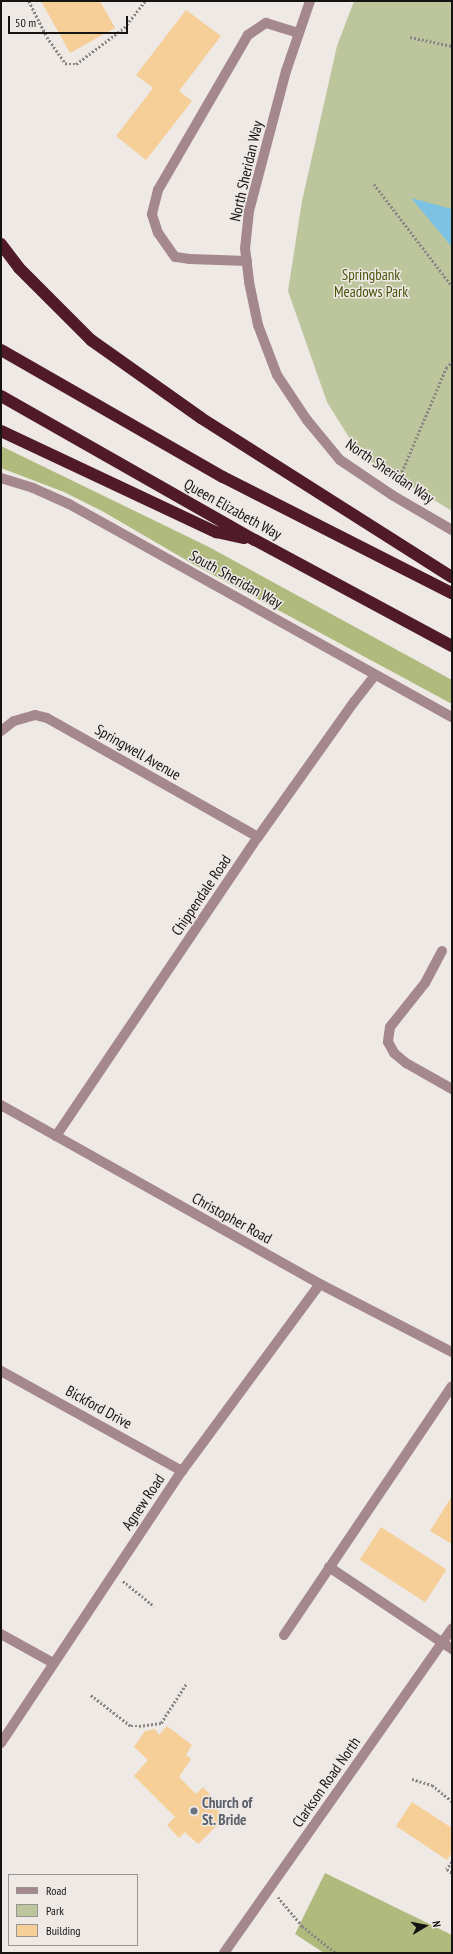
<!DOCTYPE html>
<html>
<head>
<meta charset="utf-8">
<style>
  body { margin:0 }
  #map { position:relative; width:453px; height:1954px; overflow:hidden; background:#eee9e5; font-family:"PT Sans Narrow",sans-serif }
  div>[style] { position:absolute }
  .green>* { inset:0; background:#bdc59c }
  .forest>* { inset:0; background:#b0ba7c }
  .water>* { inset:0; background:#7cc2e2 }
  .building>* { inset:0; background:#f6ce97; transform-origin:0 0 }
  .path>* { height:2.5px; margin-top:-1.25px; transform-origin:0; background:repeating-linear-gradient(90deg,#898683 0 2px,transparent 0 4px) }
  .minor>* { height:10px; margin:-5px; padding:0 5px; transform-origin:5px; border-radius:5px; background:#a5878e }
  .highway>* { height:12px; margin:-6px; padding:0 6px; transform-origin:6px; border-radius:6px; background:#501a2b }
  .dots>* { width:11px; height:11px; translate:-50% -50%; box-sizing:border-box; border:2px solid #eee9e5; border-radius:50% }
  span { translate:-50% -50%; white-space:nowrap; text-align:center; line-height:1.15; -webkit-text-stroke:3px #eee9e5; paint-order:stroke }
  .street-label { font-size:15px; color:#161413 }
  .park-label { font-size:15px; color:#4a5208 }
  .worship-label { font-size:15px; color:#5b616d; font-weight:700 }
  .left { translate:0 -50%; text-align:left }
  .frame { position:absolute; inset:0; border:2px solid #161413; pointer-events:none }
  .legend { position:absolute; left:8px; top:1874px; width:130px; height:72px; box-sizing:border-box; background:#eee9e5; border:1px solid #989491; margin:0; padding:5px 7px; list-style:none; font-size:12px; color:#161413 }
  .legend li { display:flex; align-items:center; gap:8px; height:20px }
  .legend b { width:20px; border:1px solid #989491 }
  .north { position:absolute; left:405px; top:1906px; width:40px; height:40px; -webkit-text-stroke:3px #eee9e5; paint-order:stroke; rotate:80deg; font-size:11px; font-weight:700; line-height:16px; text-align:center; color:#161413 }
  .north::after { content:''; display:block; margin:auto; width:14px; height:18px; background:#161413; clip-path:polygon(50% 0,100% 100%,50% 72%,0 100%) }
  .scale { position:absolute; left:8px; top:16px; width:120px; height:18px; box-sizing:border-box; border:2px solid #161413; border-top:0; padding-left:5px; font-size:12px; line-height:14px; white-space:nowrap; color:#161413; -webkit-text-stroke:3px #eee9e5; paint-order:stroke }
</style>
</head>
<body>
<div id="map">
  <div class="green">
    <div style="clip-path:polygon(354px 1px,452px 1px,452px 511px,360px 455px,327px 402px,288px 291px,302px 201px,337px 46px)"></div>
  </div>
  <div class="forest">
    <div style="clip-path:polygon(1px 446px,209px 547px,452px 680px,452px 704px,193px 564px,102px 511px,64px 492px,1px 468px)"></div>
    <div style="clip-path:polygon(325px 1873px,452px 1935px,452px 1953px,324px 1953px,295px 1934px)"></div>
  </div>
  <div class="water">
    <div style="clip-path:polygon(411px 198px,452px 209px,452px 247px)"></div>
  </div>
  <div class="building">
    <div style="clip-path:polygon(41px 1px,100px 1px,115px 28px,70px 53px)"></div>
    <div style="clip-path:polygon(186px 10px,221px 36px,179px 91px,192px 101px,146px 160px,116px 136px,153px 88px,136px 75px)"></div>
    <div style="clip-path:polygon(452px 1496px,452px 1544px,430px 1531px)"></div>
    <div style="left:381px;top:1527px;width:78px;height:39px;rotate:33deg"></div>
    <div style="clip-path:polygon(167px 1726px,192px 1745px,186px 1755px,191px 1759px,179px 1777px,196px 1794px,203px 1787px,216px 1801px,213px 1805px,225px 1818px,198px 1844px,185px 1832px,179px 1838px,167px 1825px,175px 1817px,134px 1776px,148px 1760px,134px 1747px,145px 1731px,155px 1729px,159px 1735px)"></div>
    <div style="clip-path:polygon(412px 1802px,452px 1828px,452px 1852px,447px 1860px,396px 1826px)"></div>
  </div>
  <div class="path">
    <div style="left:29px;top:1px;width:40px;rotate:63.4deg"></div>
    <div style="left:47px;top:37px;width:32px;rotate:55deg"></div>
    <div style="left:65px;top:63px;width:4px;rotate:14deg"></div>
    <div style="left:69px;top:64px;width:7px"></div>
    <div style="left:76px;top:64px;width:60px;rotate:-36.9deg"></div>
    <div style="left:124px;top:28px;width:34px;rotate:-52deg"></div>
    <div style="left:410px;top:37px;width:43px;rotate:12.1deg"></div>
    <div style="left:374px;top:184px;width:128px;rotate:52.6deg"></div>
    <div style="left:397px;top:483px;width:125px;rotate:-66.9deg"></div>
    <div style="left:446px;top:368px;width:8px;rotate:-45deg"></div>
    <div style="left:123px;top:1581px;width:40px;rotate:39deg"></div>
    <div style="left:91px;top:1695px;width:51px;rotate:37.8deg"></div>
    <div style="left:131px;top:1726px;width:8px"></div>
    <div style="left:139px;top:1726px;width:22px;rotate:-8deg"></div>
    <div style="left:161px;top:1723px;width:46px;rotate:-57.3deg"></div>
    <div style="left:412px;top:1779px;width:21px;rotate:17deg"></div>
    <div style="left:432px;top:1785px;width:26px;rotate:39deg"></div>
    <div style="left:452px;top:1862px;width:9px;rotate:126deg"></div>
    <div style="left:447px;top:1869px;width:6px;rotate:39deg"></div>
    <div style="left:278px;top:1897px;width:38px;rotate:50deg"></div>
    <div style="left:302px;top:1926px;width:43px;rotate:38.5deg"></div>
  </div>
  <div class="minor">
    <div style="left:310px;top:1px;width:74px;rotate:108.9deg"></div>
    <div style="left:286px;top:71px;width:145px;rotate:104.8deg"></div>
    <div style="left:249px;top:211px;width:37px;rotate:96deg"></div>
    <div style="left:245px;top:248px;width:34px;rotate:83deg"></div>
    <div style="left:249px;top:282px;width:44px;rotate:78.2deg"></div>
    <div style="left:258px;top:325px;width:53px;rotate:69.2deg"></div>
    <div style="left:277px;top:375px;width:54px;rotate:56.3deg"></div>
    <div style="left:307px;top:420px;width:52px;rotate:50.5deg"></div>
    <div style="left:340px;top:460px;width:63px;rotate:33.9deg"></div>
    <div style="left:392px;top:495px;width:69px;rotate:30.3deg"></div>
    <div style="left:247px;top:261px;width:57px;rotate:-178deg"></div>
    <div style="left:190px;top:259px;width:15px;rotate:-172deg"></div>
    <div style="left:175px;top:257px;width:29px;rotate:-125deg"></div>
    <div style="left:158px;top:233px;width:20px;rotate:-108deg"></div>
    <div style="left:152px;top:214px;width:25px;rotate:-76deg"></div>
    <div style="left:158px;top:190px;width:179px;rotate:-59.9deg"></div>
    <div style="left:248px;top:35px;width:22px;rotate:-34deg"></div>
    <div style="left:266px;top:23px;width:34px;rotate:17deg"></div>
    <div style="left:1px;top:478px;width:34px;rotate:17deg"></div>
    <div style="left:33px;top:488px;width:39px;rotate:24deg"></div>
    <div style="left:69px;top:504px;width:438px;rotate:29.1deg"></div>
    <div style="left:1px;top:731px;width:16px;rotate:-38deg"></div>
    <div style="left:14px;top:721px;width:22px;rotate:-16deg"></div>
    <div style="left:35px;top:715px;width:12px;rotate:14deg"></div>
    <div style="left:47px;top:718px;width:242px;rotate:29.4deg"></div>
    <div style="left:442px;top:951px;width:36px;rotate:118deg"></div>
    <div style="left:425px;top:983px;width:56px;rotate:128.5deg"></div>
    <div style="left:390px;top:1027px;width:15px;rotate:98deg"></div>
    <div style="left:388px;top:1042px;width:13px;rotate:61deg"></div>
    <div style="left:394px;top:1053px;width:16px;rotate:40deg"></div>
    <div style="left:406px;top:1063px;width:53px;rotate:29.5deg"></div>
    <div style="left:1px;top:1105px;width:366px;rotate:29.3deg"></div>
    <div style="left:320px;top:1284px;width:148px;rotate:27.3deg"></div>
    <div style="left:56px;top:1136px;width:361px;rotate:-56deg"></div>
    <div style="left:258px;top:837px;width:166px;rotate:-54.6deg"></div>
    <div style="left:354px;top:702px;width:34px;rotate:-52deg"></div>
    <div style="left:1px;top:1371px;width:207px;rotate:28.9deg"></div>
    <div style="left:329px;top:1567px;width:148px;rotate:33.7deg"></div>
    <div style="left:1px;top:1634px;width:60px;rotate:29.1deg"></div>
    <div style="left:284px;top:1635px;width:300px;rotate:-56deg"></div>
    <div style="left:1px;top:1743px;width:327px;rotate:-56.4deg"></div>
    <div style="left:182px;top:1471px;width:232px;rotate:-53.6deg"></div>
    <div style="left:224px;top:1953px;width:397px;rotate:-54.9deg"></div>
  </div>
  <div class="highway">
    <div style="left:1px;top:244px;width:30px;rotate:53deg"></div>
    <div style="left:19px;top:268px;width:102px;rotate:45deg"></div>
    <div style="left:91px;top:340px;width:135px;rotate:35.3deg"></div>
    <div style="left:201px;top:418px;width:297px;rotate:32.4deg"></div>
    <div style="left:1px;top:350px;width:256px;rotate:29.8deg"></div>
    <div style="left:223px;top:477px;width:257px;rotate:26.9deg"></div>
    <div style="left:1px;top:396px;width:292px;rotate:29.6deg"></div>
    <div style="left:255px;top:540px;width:224px;rotate:28.3deg"></div>
    <div style="left:1px;top:431px;width:238px;rotate:25.2deg"></div>
    <div style="left:216px;top:532px;width:29px;rotate:12deg"></div>
  </div>
  <div class="dots">
    <div style="left:194px;top:1811px;background:#6b7280"></div>
  </div>
  <div class="street-label">
    <span style="left:246px;top:171px;rotate:-77deg">North Sheridan Way</span>
    <span style="left:390px;top:471px;rotate:34deg">North Sheridan Way</span>
    <span style="left:233px;top:509px;rotate:29deg">Queen Elizabeth Way</span>
    <span style="left:236px;top:579px;rotate:29deg">South Sheridan Way</span>
    <span style="left:138px;top:752px;rotate:30deg">Springwell Avenue</span>
    <span style="left:201px;top:895px;rotate:-56deg">Chippendale Road</span>
    <span style="left:232px;top:1218px;rotate:29deg">Christopher Road</span>
    <span style="left:99px;top:1407px;rotate:29deg">Bickford Drive</span>
    <span style="left:143px;top:1502px;rotate:-56deg">Agnew Road</span>
    <span style="left:326px;top:1782px;rotate:-55deg">Clarkson Road North</span>
  </div>
  <div class="park-label">
    <span style="left:371px;top:283px">Springbank<br>Meadows Park</span>
  </div>
  <div class="worship-label">
    <span class="left" style="left:202px;top:1811px">Church of<br>St. Bride</span>
  </div>
  <div class="frame"></div>
  <ul class="legend">
  <li><b style="height:5px;background:#a5878e"></b>Road</li>
  <li><b style="height:11px;background:#bdc59c"></b>Park</li>
  <li><b style="height:11px;background:#f6ce97"></b>Building</li>
  </ul>
  <div class="north">N</div>
  <div class="scale">50 m</div>
</div>
</body>
</html>
